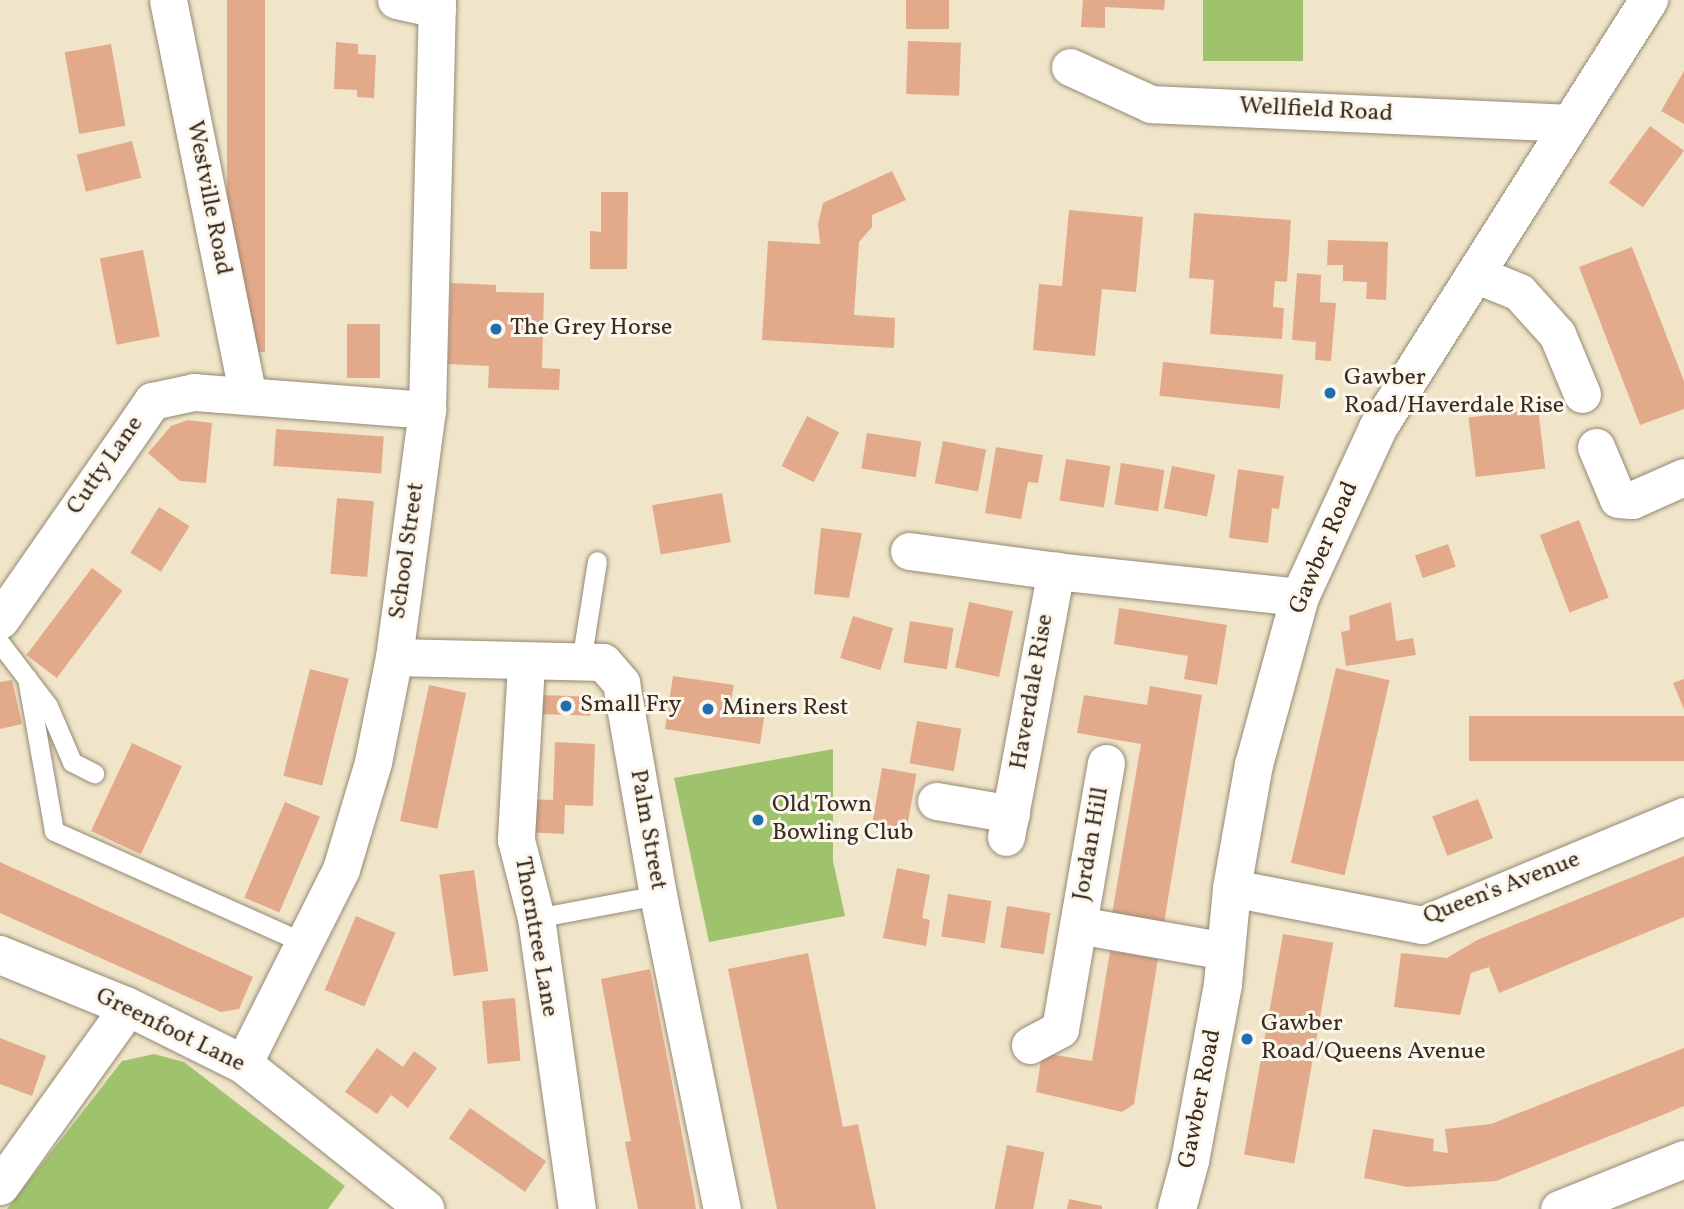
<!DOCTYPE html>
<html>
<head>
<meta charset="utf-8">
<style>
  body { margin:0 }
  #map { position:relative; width:1684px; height:1209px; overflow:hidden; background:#f0e5c9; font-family:Vollkorn,serif }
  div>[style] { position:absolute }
  .green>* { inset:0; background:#9fc36d; transform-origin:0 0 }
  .building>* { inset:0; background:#e3a98b; transform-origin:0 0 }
  .roads { filter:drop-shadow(0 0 2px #968874) drop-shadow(0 0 2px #968874) }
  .lane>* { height:19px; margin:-9.5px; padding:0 9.5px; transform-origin:9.5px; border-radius:9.5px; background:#fff }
  .street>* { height:37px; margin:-18.5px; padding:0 18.5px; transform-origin:18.5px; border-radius:18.5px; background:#fff }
  .secondary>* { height:38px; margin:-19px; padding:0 19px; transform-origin:19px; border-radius:19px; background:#fff }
  .dots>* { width:19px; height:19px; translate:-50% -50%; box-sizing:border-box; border:4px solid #fbf7ec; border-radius:50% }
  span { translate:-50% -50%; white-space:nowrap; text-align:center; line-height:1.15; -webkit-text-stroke:6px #fbf7ec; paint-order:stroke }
  .street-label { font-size:24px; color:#3b2a1e }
  .poi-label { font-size:24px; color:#3b2a1e }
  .left { translate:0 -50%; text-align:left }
</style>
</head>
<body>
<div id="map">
  <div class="green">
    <div style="left:1203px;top:0;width:100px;height:61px"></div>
    <div style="clip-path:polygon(833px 749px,833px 861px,845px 916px,709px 942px,674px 778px)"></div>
    <div style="clip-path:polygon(154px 1054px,184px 1062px,345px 1186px,328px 1209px,7px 1209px,122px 1061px)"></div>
  </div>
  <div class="building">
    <div style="left:227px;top:0;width:38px;height:352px"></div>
    <div style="left:906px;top:0;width:43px;height:29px"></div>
    <div style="clip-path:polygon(1083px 0,1165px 0,1164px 10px,1105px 7px,1105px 28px,1081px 27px)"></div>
    <div style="left:908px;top:41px;width:53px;height:53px;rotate:2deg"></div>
    <div style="clip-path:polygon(336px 42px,358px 44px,358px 54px,376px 55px,374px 98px,357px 97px,357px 90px,334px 89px)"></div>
    <div style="left:111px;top:44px;width:83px;height:47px;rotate:80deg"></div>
    <div style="clip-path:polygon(1684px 71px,1684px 124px,1661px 111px)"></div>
    <div style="left:1650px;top:126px;width:42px;height:70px;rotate:36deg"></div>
    <div style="left:132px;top:141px;width:38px;height:57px;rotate:76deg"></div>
    <div style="clip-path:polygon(892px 171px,906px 200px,872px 215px,872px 227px,859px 242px,854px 315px,895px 318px,894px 348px,762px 340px,768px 241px,820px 244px,818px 224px,823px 203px)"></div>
    <div style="clip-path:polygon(601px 192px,628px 192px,627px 269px,590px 269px,590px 231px,601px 232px)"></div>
    <div style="clip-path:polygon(1069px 210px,1143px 217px,1136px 292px,1102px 289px,1095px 356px,1033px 350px,1039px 284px,1062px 286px)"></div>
    <div style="clip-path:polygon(1194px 213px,1291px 220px,1287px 282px,1275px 281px,1273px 307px,1284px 308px,1282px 339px,1210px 334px,1214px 280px,1189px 278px)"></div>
    <div style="clip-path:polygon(1328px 240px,1388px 242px,1386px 300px,1366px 299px,1367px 282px,1343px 281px,1343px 265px,1327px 265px)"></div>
    <div style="clip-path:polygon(1632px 247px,1684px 381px,1684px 409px,1640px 425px,1579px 267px)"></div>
    <div style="left:143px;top:250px;width:88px;height:44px;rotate:79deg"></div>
    <div style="clip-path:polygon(1297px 273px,1321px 275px,1320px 302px,1336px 303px,1331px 361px,1315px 360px,1316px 342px,1292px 340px)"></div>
    <div style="clip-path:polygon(451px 283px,496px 285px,496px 292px,544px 293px,542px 368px,560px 369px,559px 390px,488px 388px,489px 366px,448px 364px)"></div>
    <div style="left:380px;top:324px;width:54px;height:33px;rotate:90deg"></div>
    <div style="left:1163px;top:362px;width:121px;height:34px;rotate:6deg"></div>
    <div style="left:1538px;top:409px;width:60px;height:70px;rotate:83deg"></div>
    <div style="left:807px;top:416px;width:36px;height:56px;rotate:27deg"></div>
    <div style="clip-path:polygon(188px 420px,212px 423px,206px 483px,180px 481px,148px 453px,171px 426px)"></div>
    <div style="left:276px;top:429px;width:108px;height:37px;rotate:4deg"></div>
    <div style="left:867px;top:433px;width:55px;height:36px;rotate:9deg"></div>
    <div style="left:943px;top:441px;width:44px;height:43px;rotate:11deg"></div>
    <div style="clip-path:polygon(996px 447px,1043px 455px,1038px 483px,1028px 482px,1021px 519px,985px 513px)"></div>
    <div style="left:1066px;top:459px;width:45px;height:42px;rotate:9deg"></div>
    <div style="left:1121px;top:463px;width:44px;height:42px;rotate:9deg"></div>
    <div style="left:1172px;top:466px;width:44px;height:43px;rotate:11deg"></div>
    <div style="clip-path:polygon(1238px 469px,1284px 476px,1279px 509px,1272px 508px,1268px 543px,1229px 538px)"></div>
    <div style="left:722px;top:493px;width:50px;height:71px;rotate:80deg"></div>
    <div style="left:337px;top:498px;width:37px;height:76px;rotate:5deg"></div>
    <div style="left:159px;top:507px;width:36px;height:54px;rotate:32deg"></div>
    <div style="left:1579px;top:520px;width:83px;height:42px;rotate:69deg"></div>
    <div style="clip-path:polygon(821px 528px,862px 533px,849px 598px,814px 594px)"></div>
    <div style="left:1448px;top:544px;width:24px;height:35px;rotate:71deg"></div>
    <div style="left:92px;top:568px;width:38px;height:109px;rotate:37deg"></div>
    <div style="left:969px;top:602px;width:45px;height:67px;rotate:12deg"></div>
    <div style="clip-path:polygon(1391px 602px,1396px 641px,1413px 638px,1416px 655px,1346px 666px,1341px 632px,1350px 630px,1349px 616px)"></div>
    <div style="clip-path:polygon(1119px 608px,1227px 625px,1217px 685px,1184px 679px,1188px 656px,1114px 644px)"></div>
    <div style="left:853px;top:616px;width:42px;height:44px;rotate:17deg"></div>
    <div style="left:910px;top:621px;width:44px;height:42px;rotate:9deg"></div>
    <div style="left:1336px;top:668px;width:55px;height:200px;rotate:13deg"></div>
    <div style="left:310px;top:669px;width:40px;height:110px;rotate:14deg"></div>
    <div style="clip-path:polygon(673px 676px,734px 685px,730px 706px,765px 711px,760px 744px,665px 729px)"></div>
    <div style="clip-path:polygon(1684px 679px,1684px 709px,1673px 683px)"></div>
    <div style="clip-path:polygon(12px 680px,22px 724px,0 729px,0 682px)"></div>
    <div style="left:429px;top:685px;width:38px;height:139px;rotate:12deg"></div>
    <div style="clip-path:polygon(1150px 686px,1202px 695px,1163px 929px,1111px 920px,1141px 744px,1077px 733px,1084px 695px,1147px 705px)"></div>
    <div style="left:541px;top:695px;width:50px;height:19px;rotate:2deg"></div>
    <div style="left:1684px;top:716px;width:45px;height:215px;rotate:90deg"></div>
    <div style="left:917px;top:721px;width:45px;height:43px;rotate:10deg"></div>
    <div style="clip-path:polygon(555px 742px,595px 744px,593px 806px,565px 805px,564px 834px,524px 832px,526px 799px,553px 800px)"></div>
    <div style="left:132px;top:743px;width:55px;height:97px;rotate:25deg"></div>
    <div style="left:882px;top:768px;width:35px;height:56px;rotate:10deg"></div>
    <div style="left:1478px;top:799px;width:42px;height:49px;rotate:69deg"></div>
    <div style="left:285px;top:802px;width:38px;height:104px;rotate:23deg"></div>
    <div style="clip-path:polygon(1684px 856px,1684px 917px,1499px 993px,1489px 967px,1471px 973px,1460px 1015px,1394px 1007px,1401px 953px,1447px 958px,1477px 940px)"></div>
    <div style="clip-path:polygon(0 862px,253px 977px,239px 1009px,221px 1012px,0 913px)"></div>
    <div style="clip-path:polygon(897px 868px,930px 875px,922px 918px,930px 920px,926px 946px,883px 938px)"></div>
    <div style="left:474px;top:870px;width:102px;height:35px;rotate:82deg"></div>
    <div style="left:948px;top:894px;width:44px;height:43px;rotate:9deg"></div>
    <div style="left:1007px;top:906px;width:44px;height:42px;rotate:9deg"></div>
    <div style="left:356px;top:916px;width:43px;height:80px;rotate:23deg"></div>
    <div style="left:1283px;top:934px;width:51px;height:224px;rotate:10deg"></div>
    <div style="clip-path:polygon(1110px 951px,1158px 959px,1134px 1104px,1122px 1112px,1036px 1092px,1042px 1053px,1092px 1061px)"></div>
    <div style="clip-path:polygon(808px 953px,843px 1127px,858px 1124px,876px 1209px,777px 1209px,728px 969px)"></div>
    <div style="clip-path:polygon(650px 969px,694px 1196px,696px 1209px,638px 1209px,629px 1163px,625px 1142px,631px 1141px,601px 979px)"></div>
    <div style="left:515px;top:998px;width:63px;height:33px;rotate:85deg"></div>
    <div style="clip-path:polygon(0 1038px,46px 1056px,32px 1096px,0 1084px)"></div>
    <div style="clip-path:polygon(377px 1048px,403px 1067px,414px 1051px,437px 1068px,408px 1108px,391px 1095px,377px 1114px,345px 1092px)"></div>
    <div style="clip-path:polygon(1684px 1048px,1684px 1106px,1665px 1114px,1496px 1181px,1407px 1187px,1364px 1178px,1373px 1129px,1434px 1139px,1433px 1151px,1448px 1153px,1445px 1129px,1491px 1124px)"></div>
    <div style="left:470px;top:1108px;width:93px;height:37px;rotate:35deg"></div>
    <div style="left:1007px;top:1145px;width:38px;height:65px;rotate:11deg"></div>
    <div style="clip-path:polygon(1069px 1199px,1102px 1206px,1102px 1209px,1067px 1209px)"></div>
  </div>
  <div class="roads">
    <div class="lane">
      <div style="left:0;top:643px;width:79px;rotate:52.7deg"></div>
      <div style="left:48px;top:706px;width:61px;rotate:66.8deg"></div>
      <div style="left:72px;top:762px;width:25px;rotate:27deg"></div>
      <div style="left:581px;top:662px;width:102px;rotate:-81deg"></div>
      <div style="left:27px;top:678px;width:155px;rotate:80deg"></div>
      <div style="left:54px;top:831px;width:274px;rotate:24.1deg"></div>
      <div style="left:536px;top:918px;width:124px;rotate:-10.7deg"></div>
    </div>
    <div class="street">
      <div style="left:168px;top:0;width:404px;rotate:78.6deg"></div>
      <div style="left:396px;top:0;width:42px;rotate:12.4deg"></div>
      <div style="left:1070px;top:67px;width:89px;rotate:24.6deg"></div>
      <div style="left:1151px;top:104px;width:419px;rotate:2.6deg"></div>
      <div style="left:1475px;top:274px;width:48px;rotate:22.2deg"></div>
      <div style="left:1519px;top:292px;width:57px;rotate:47.9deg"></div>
      <div style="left:1557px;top:334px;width:65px;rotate:67.4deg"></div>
      <div style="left:1596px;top:447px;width:56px;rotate:67.1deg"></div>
      <div style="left:1618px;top:499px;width:14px;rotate:4deg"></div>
      <div style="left:1632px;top:500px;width:57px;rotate:-23.9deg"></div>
      <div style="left:909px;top:551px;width:148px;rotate:7.7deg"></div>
      <div style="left:0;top:620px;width:267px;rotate:-55.2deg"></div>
      <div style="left:152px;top:401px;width:43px;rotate:-12.1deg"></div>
      <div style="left:194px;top:392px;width:234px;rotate:4.4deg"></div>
      <div style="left:394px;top:657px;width:209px;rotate:1.4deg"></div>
      <div style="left:603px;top:662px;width:28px;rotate:49deg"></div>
      <div style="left:621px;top:683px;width:215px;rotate:80.1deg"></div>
      <div style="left:658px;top:895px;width:320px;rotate:78.5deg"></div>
      <div style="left:526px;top:664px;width:176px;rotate:93.3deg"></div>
      <div style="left:516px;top:840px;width:81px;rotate:75.6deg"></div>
      <div style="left:536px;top:918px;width:294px;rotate:82deg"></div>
      <div style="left:936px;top:801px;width:76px;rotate:9.8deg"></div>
      <div style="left:1006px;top:837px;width:271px;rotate:-79.4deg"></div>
      <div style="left:1056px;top:571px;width:245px;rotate:6.1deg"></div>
      <div style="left:1232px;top:888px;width:194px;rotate:11deg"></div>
      <div style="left:1422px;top:925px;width:284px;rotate:-22.6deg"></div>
      <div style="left:1078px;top:925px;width:150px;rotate:10deg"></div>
      <div style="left:1030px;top:1045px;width:34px;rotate:-28deg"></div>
      <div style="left:1060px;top:1029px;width:270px;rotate:-80.2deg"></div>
      <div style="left:243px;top:1064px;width:218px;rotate:-63.3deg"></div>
      <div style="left:341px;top:869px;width:112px;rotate:-73.3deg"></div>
      <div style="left:373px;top:762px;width:107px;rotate:-78.7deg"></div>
      <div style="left:394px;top:657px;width:249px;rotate:-82.4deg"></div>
      <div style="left:427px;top:410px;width:410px;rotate:-88.6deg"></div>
      <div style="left:0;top:1186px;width:220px;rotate:-54.4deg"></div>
      <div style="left:1559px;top:1209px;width:135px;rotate:-21.8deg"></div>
    </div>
    <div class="secondary">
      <div style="left:0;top:955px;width:138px;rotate:22.1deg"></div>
      <div style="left:128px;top:1007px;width:128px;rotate:26.4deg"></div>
      <div style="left:243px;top:1064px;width:233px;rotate:38.5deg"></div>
      <div style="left:1177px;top:1209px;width:50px;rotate:-74.8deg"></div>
      <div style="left:1190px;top:1161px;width:180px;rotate:-79.4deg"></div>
      <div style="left:1223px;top:984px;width:96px;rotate:-84.6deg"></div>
      <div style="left:1232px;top:888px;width:125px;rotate:-79.9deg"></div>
      <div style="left:1254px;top:765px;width:174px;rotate:-74.7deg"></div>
      <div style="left:1300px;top:597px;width:186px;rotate:-65.2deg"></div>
      <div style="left:1378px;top:428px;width:507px;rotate:-57.66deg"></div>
    </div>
  </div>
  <div class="dots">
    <div style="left:496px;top:329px;background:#1f6fb2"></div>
    <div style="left:1330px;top:393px;background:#1f6fb2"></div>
    <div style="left:566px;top:706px;background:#1f6fb2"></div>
    <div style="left:708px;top:709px;background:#1f6fb2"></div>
    <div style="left:758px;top:820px;background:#1f6fb2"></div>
    <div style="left:1247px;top:1039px;background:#1f6fb2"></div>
  </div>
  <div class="street-label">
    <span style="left:1316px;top:111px;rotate:3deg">Wellfield Road</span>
    <span style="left:208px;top:198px;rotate:79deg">Westville Road</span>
    <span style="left:106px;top:466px;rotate:-55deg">Cutty Lane</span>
    <span style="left:1325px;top:548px;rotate:-67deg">Gawber Road</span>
    <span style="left:408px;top:551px;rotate:-82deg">School Street</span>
    <span style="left:1033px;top:692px;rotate:-80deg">Haverdale Rise</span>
    <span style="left:647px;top:830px;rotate:80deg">Palm Street</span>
    <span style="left:1092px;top:844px;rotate:-80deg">Jordan Hill</span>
    <span style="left:1502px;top:889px;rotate:-21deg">Queen's Avenue</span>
    <span style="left:535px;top:937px;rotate:80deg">Thorntree Lane</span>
    <span style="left:170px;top:1031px;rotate:26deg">Greenfoot Lane</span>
    <span style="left:1201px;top:1099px;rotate:-79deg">Gawber Road</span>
  </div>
  <div class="poi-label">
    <span class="left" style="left:510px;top:329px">The Grey Horse</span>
    <span class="left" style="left:1344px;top:393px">Gawber<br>Road/Haverdale Rise</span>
    <span class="left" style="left:580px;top:706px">Small Fry</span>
    <span class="left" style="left:722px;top:709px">Miners Rest</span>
    <span class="left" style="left:772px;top:820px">Old Town<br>Bowling Club</span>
    <span class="left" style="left:1261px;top:1039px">Gawber<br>Road/Queens Avenue</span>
  </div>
</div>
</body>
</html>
